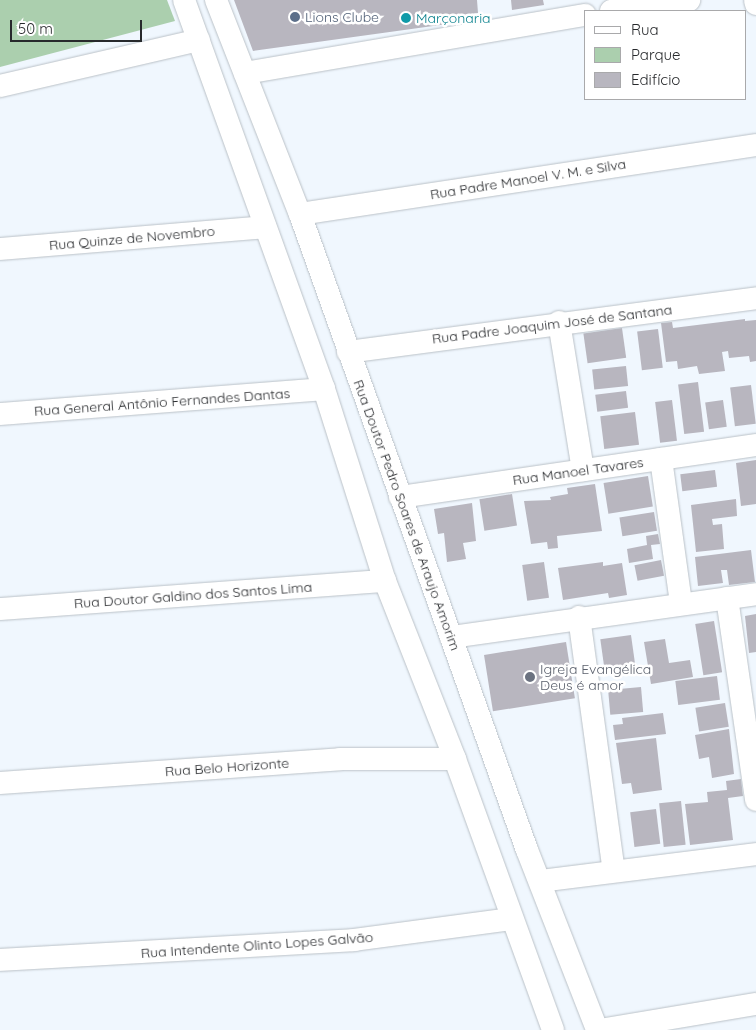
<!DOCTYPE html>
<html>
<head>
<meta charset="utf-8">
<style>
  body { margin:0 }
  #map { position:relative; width:756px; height:1030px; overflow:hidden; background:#f0f7fe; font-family:Quicksand,sans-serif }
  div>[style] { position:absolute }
  .green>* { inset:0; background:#abcfae }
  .building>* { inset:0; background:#b8b6bf; transform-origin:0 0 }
  .roads { filter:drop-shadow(0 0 1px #bac1c7) drop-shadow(0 0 1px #bac1c7) }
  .minor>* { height:22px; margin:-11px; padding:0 11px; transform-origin:11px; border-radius:11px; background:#fff }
  .dots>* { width:14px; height:14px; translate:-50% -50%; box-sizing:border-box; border:2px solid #fff; border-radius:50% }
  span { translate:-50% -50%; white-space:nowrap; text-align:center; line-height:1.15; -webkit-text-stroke:5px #fff; paint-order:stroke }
  .service-label { font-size:14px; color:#4e5e75 }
  .left { translate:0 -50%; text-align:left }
  .culture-label { font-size:14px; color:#0d838f }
  .street-label { font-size:14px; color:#27292c }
  .worship-label { font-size:14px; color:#5b616d }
  .legend { position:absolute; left:584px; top:10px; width:162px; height:90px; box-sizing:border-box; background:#fff; border:1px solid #a9a9ab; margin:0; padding:6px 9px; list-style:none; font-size:15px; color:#27292c }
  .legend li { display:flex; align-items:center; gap:10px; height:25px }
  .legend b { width:25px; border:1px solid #a9a9ab }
  .scale { position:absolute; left:10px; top:20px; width:132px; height:22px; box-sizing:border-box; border:2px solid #27292c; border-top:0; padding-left:6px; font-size:15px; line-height:18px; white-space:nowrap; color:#27292c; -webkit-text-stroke:4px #fff; paint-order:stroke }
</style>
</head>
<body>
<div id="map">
  <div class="green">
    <div style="clip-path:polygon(0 0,167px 0,175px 21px,0 67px)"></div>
  </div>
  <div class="building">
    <div style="clip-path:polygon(234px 0,477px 0,478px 13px,461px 15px,462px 22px,253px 51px)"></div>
    <div style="clip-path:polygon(511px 0,543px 0,544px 5px,512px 10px)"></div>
    <div style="clip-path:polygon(745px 319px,745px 321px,756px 320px,756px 361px,750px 362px,749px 356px,729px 358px,728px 351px,722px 352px,725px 371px,699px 374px,697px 366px,678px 369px,677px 361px,666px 362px,661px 323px,672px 322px,673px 328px)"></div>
    <div style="left:622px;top:328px;width:30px;height:39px;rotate:82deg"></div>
    <div style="left:658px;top:329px;width:39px;height:21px;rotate:83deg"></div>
    <div style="left:626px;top:366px;width:20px;height:34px;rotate:84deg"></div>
    <div style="left:698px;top:382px;width:50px;height:20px;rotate:83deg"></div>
    <div style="left:751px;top:385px;width:39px;height:21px;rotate:83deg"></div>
    <div style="left:626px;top:391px;width:17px;height:31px;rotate:83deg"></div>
    <div style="left:672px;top:400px;width:41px;height:17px;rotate:83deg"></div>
    <div style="left:723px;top:400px;width:27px;height:18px;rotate:82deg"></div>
    <div style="left:635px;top:412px;width:33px;height:35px;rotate:83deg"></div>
    <div style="clip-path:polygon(756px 460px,756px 504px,741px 506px,736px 463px)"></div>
    <div style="left:715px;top:470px;width:17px;height:35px;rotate:83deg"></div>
    <div style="left:648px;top:476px;width:31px;height:45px;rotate:81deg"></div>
    <div style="clip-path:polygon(595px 484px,602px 531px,557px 536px,558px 548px,548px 549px,547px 542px,531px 544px,524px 501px,551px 500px,550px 497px,568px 494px,567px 488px)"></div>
    <div style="left:512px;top:494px;width:32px;height:33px;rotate:81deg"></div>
    <div style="clip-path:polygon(736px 499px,737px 516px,712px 519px,713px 525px,722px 524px,724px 549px,696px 552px,691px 505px)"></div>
    <div style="clip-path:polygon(472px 503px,476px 541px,463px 543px,466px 559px,447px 562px,444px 533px,438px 534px,434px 509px)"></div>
    <div style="left:654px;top:512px;width:19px;height:35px;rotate:81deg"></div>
    <div style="clip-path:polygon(658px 534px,660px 544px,651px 545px,653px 559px,629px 563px,627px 549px,647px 545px,646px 536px)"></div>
    <div style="clip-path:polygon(751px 550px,755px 582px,729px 585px,727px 570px,721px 570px,723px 583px,698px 586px,695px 557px)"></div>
    <div style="left:661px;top:560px;width:16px;height:27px;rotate:79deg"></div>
    <div style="left:544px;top:562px;width:36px;height:22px;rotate:82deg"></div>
    <div style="clip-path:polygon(603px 562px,603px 566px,622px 563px,627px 595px,609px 598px,608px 593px,563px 600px,558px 568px)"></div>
    <div style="clip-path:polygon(756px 614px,756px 652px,749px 653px,745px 616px)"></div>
    <div style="left:714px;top:621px;width:52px;height:19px;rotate:81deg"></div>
    <div style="left:631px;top:635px;width:30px;height:31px;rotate:82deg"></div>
    <div style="clip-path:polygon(665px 639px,669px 663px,690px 660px,693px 677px,651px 684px,644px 642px)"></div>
    <div style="left:566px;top:642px;width:57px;height:83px;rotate:81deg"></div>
    <div style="left:717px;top:676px;width:24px;height:42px;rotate:83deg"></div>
    <div style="left:641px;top:687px;width:25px;height:33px;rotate:85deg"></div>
    <div style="left:725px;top:703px;width:24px;height:30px;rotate:81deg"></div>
    <div style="clip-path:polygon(663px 713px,666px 734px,615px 740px,613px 725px,623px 724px,622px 718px)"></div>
    <div style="clip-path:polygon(729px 729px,734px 774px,712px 778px,709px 757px,699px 759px,695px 735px)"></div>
    <div style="clip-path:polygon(656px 738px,662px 790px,633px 794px,631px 783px,622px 784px,616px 743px)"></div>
    <div style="clip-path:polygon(741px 779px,743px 796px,728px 798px,733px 840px,690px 845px,685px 804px,708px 802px,707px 792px,727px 790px,726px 781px)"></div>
    <div style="left:681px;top:801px;width:44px;height:22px;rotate:84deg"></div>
    <div style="left:656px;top:809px;width:35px;height:26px;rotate:83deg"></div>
  </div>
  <div class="roads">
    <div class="minor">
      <div style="left:184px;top:0;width:413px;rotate:70.2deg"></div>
      <div style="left:324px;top:389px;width:201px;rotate:72.4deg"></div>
      <div style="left:385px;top:581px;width:191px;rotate:68.5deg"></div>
      <div style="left:455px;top:759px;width:288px;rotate:70.1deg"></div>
      <div style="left:216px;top:0;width:230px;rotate:68.6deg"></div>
      <div style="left:300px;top:214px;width:675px;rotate:70.36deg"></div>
      <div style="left:527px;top:850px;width:193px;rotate:68.7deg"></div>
      <div style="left:755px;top:0;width:4px;rotate:76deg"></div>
      <div style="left:611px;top:11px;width:79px;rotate:-8deg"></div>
      <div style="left:245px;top:73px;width:345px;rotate:-9.7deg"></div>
      <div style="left:0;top:86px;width:204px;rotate:-13deg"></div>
      <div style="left:300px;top:214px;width:461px;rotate:-8.6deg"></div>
      <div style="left:0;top:249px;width:266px;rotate:-4.7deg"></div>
      <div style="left:559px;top:322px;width:150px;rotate:80.8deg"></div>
      <div style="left:348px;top:352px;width:412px;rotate:-7.5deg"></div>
      <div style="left:0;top:414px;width:325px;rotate:-4.4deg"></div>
      <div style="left:661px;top:459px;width:146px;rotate:82.1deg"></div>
      <div style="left:400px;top:497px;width:360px;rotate:-8.3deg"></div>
      <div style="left:727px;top:598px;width:204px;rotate:81.8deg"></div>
      <div style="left:0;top:609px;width:386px;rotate:-4.2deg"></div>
      <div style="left:579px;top:617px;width:256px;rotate:82.2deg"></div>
      <div style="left:451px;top:637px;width:308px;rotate:-8deg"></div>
      <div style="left:0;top:783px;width:341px;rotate:-4deg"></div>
      <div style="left:340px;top:759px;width:115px"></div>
      <div style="left:540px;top:881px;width:218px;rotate:-7.1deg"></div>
      <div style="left:0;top:960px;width:355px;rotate:-3.2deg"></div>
      <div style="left:354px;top:940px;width:159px;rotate:-7.6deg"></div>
      <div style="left:600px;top:1030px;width:158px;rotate:-9.5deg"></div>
    </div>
  </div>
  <div class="dots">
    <div style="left:295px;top:17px;background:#5c6f8a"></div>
    <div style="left:406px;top:18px;background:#0f9aa8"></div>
    <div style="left:530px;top:677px;background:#6b7280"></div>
  </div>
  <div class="service-label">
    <span class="left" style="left:305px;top:17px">Lions Clube</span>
  </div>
  <div class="culture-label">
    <span class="left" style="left:416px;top:18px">Marçonaria</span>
  </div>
  <div class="street-label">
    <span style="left:528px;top:179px;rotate:-9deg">Rua Padre Manoel V. M. e Silva</span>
    <span style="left:132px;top:238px;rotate:-5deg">Rua Quinze de Novembro</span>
    <span style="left:552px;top:324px;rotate:-7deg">Rua Padre Joaquim José de Santana</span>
    <span style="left:162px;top:402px;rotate:-4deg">Rua General Antônio Fernandes Dantas</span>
    <span style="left:578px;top:471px;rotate:-8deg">Rua Manoel Tavares</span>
    <span style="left:407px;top:515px;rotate:70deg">Rua Doutor Pedro Soares de Araujo Amorim</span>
    <span style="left:193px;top:595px;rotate:-4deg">Rua Doutor Galdino dos Santos Lima</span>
    <span style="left:227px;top:767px;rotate:-4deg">Rua Belo Horizonte</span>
    <span style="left:257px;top:945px;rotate:-4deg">Rua Intendente Olinto Lopes Galvão</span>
  </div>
  <div class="worship-label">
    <span class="left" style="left:540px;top:677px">Igreja Evangélica<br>Deus é amor</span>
  </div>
  <ul class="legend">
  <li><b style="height:6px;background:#fff"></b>Rua</li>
  <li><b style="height:14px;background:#abcfae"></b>Parque</li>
  <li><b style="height:14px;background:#b8b6bf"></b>Edifício</li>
  </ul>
  <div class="scale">50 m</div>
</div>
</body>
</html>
